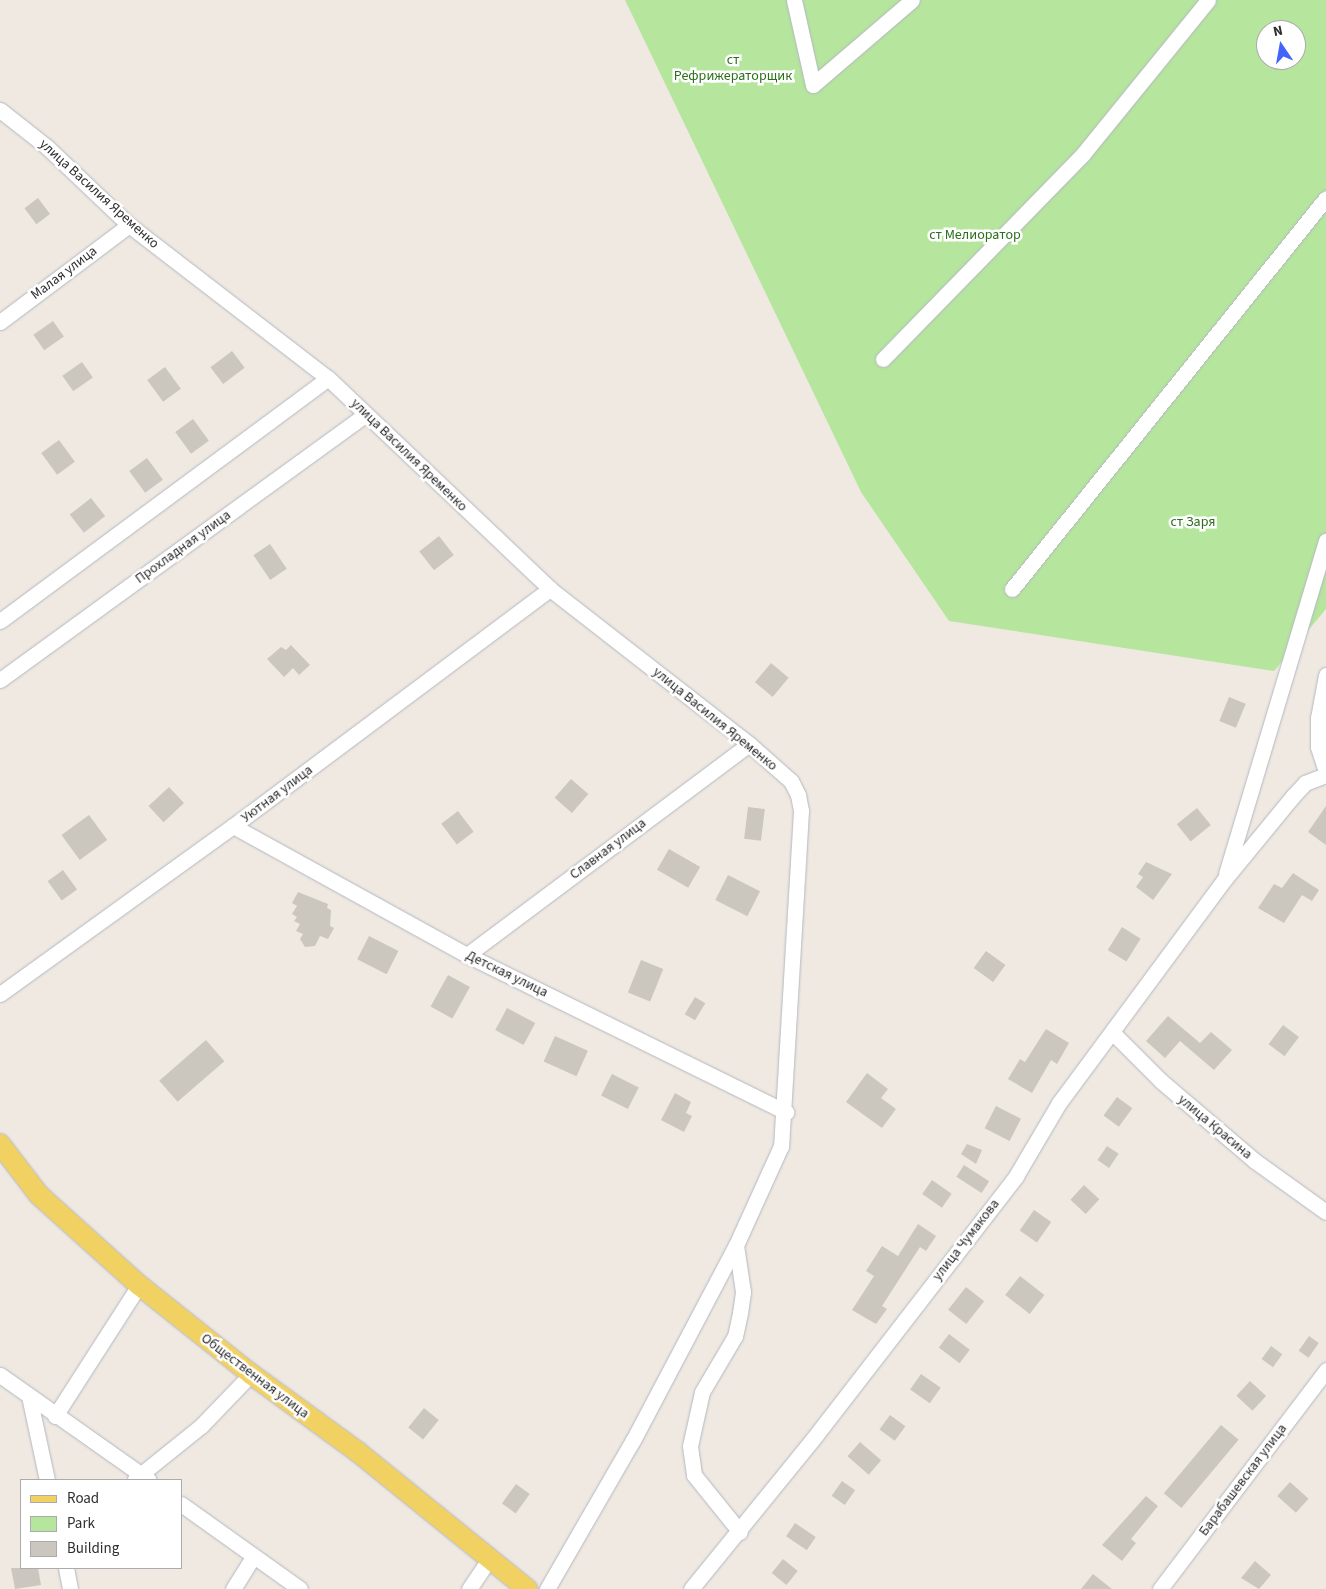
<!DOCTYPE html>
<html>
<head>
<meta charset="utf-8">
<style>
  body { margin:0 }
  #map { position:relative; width:1326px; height:1589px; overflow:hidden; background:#efe9e1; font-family:"Source Sans 3",sans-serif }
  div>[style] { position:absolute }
  .green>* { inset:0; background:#b6e59e }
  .building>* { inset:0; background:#cbc7bf; transform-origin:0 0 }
  .roads { filter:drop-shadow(0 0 1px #b4b7c1) drop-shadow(0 0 1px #b4b7c1) }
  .minor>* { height:15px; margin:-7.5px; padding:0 7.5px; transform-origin:7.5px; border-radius:7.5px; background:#fff }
  .major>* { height:20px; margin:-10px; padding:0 10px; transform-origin:10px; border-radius:10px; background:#f2d163 }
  span { translate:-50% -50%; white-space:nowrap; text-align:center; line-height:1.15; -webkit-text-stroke:5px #fff; paint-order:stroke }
  .park-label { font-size:14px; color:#2c6e1b }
  .street-label { font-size:14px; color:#2e2e2e }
  .legend { position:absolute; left:20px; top:1479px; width:162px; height:90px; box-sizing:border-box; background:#fff; border:1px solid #ababab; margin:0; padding:6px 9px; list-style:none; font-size:15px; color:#2e2e2e }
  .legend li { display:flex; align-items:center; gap:10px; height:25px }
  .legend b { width:25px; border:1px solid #ababab }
  .north { position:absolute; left:1256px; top:20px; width:50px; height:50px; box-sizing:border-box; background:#fff; border:1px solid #ababab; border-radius:50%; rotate:348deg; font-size:14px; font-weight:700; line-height:20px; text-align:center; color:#2e2e2e }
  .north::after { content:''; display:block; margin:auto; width:18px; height:22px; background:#4264fb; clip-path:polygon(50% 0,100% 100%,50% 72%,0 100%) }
</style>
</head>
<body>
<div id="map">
  <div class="green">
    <div style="clip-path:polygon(evenodd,625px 0,1326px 0,1326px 609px,1274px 671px,949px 621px,861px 492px,625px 0,1266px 30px,1296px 30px,1296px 60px,1266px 60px,1266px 30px)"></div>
  </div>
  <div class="building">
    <div style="left:38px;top:198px;width:20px;height:17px;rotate:53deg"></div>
    <div style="left:53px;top:321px;width:19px;height:24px;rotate:55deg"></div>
    <div style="left:232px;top:351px;width:21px;height:27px;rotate:53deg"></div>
    <div style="left:82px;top:362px;width:19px;height:24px;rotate:55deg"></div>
    <div style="left:165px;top:367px;width:27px;height:22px;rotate:54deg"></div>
    <div style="left:193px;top:419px;width:27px;height:22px;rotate:54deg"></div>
    <div style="left:59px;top:440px;width:27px;height:22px;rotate:54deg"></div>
    <div style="left:147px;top:458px;width:27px;height:22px;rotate:54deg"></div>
    <div style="left:91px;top:498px;width:23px;height:27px;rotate:52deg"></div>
    <div style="left:439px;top:536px;width:24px;height:25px;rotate:52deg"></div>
    <div style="left:270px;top:544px;width:30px;height:20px;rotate:56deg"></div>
    <div style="clip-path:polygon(291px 645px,310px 665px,299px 675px,293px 668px,284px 677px,267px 659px,281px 647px,286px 650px)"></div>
    <div style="left:771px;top:663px;width:23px;height:25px;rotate:40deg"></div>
    <div style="left:1229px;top:697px;width:18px;height:26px;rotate:22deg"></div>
    <div style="left:571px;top:779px;width:23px;height:25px;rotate:41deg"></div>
    <div style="left:169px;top:787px;width:22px;height:28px;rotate:47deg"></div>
    <div style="clip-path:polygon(1326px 806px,1326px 845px,1308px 832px)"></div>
    <div style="left:748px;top:807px;width:17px;height:32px;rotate:7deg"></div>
    <div style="left:1197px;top:808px;width:22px;height:26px;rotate:51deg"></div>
    <div style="left:458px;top:811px;width:26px;height:21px;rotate:53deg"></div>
    <div style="left:89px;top:815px;width:31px;height:34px;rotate:54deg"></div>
    <div style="left:669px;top:849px;width:36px;height:24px;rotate:30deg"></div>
    <div style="clip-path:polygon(1146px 862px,1172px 874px,1153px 900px,1136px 887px,1143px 877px,1138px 874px)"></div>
    <div style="left:63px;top:870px;width:24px;height:19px;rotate:54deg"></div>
    <div style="clip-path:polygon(1293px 873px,1319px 890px,1312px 901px,1302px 895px,1284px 923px,1258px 908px,1274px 884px,1282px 888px)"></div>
    <div style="left:728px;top:875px;width:36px;height:28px;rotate:27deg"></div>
    <div style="clip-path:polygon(298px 892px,328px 904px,327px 908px,331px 910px,330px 926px,334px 928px,328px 939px,320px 936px,315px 946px,305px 947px,300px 939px,303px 934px,296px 931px,300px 924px,294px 921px,297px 917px,292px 914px,297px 906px,292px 903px)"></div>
    <div style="left:1122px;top:927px;width:22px;height:27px;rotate:32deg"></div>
    <div style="left:369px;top:936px;width:33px;height:26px;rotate:27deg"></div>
    <div style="left:986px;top:951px;width:24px;height:21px;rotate:36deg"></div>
    <div style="left:641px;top:960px;width:24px;height:35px;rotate:22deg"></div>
    <div style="left:448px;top:975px;width:25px;height:36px;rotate:29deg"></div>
    <div style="left:695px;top:997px;width:12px;height:20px;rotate:31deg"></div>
    <div style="left:507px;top:1008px;width:32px;height:25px;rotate:28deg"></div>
    <div style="clip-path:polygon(1168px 1016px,1200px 1043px,1211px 1032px,1232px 1050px,1214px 1070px,1180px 1041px,1165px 1058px,1146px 1041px)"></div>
    <div style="left:1283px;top:1025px;width:20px;height:24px;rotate:37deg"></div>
    <div style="clip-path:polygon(1046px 1029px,1069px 1043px,1057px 1064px,1051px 1060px,1032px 1093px,1008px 1079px,1020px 1059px,1025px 1062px)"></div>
    <div style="left:555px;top:1036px;width:36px;height:28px;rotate:24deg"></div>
    <div style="left:206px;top:1040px;width:28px;height:62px;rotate:49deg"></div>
    <div style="clip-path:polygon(867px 1073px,888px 1089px,881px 1098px,896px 1109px,882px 1128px,846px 1102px)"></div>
    <div style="left:612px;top:1074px;width:30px;height:24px;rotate:27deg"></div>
    <div style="clip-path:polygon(675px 1093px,691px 1102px,686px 1113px,692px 1116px,684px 1132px,661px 1120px)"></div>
    <div style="left:1117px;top:1097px;width:19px;height:23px;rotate:36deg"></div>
    <div style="left:996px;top:1106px;width:28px;height:25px;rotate:27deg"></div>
    <div style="clip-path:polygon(967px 1144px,982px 1150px,976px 1164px,961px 1154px)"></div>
    <div style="left:1107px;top:1146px;width:14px;height:17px;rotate:34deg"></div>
    <div style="left:964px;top:1165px;width:30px;height:14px;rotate:33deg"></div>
    <div style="left:932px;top:1180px;width:24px;height:17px;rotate:35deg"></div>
    <div style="left:1084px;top:1185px;width:21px;height:20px;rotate:43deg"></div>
    <div style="left:1034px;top:1210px;width:21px;height:25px;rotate:35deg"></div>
    <div style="clip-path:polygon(918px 1224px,936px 1236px,926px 1251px,920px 1247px,882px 1306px,887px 1309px,876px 1324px,852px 1310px,874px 1276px,866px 1271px,882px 1246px,898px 1256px)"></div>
    <div style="left:1020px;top:1276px;width:31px;height:24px;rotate:38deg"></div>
    <div style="left:966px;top:1287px;width:23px;height:29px;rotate:38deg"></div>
    <div style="left:949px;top:1334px;width:26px;height:17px;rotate:37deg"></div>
    <div style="left:1309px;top:1336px;width:12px;height:18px;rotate:35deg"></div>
    <div style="left:1271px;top:1346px;width:14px;height:16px;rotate:36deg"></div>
    <div style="left:921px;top:1374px;width:24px;height:19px;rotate:35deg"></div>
    <div style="left:1250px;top:1381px;width:22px;height:20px;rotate:43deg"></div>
    <div style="left:424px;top:1408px;width:19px;height:25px;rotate:39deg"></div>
    <div style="left:890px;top:1415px;width:19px;height:18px;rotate:36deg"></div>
    <div style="left:1221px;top:1425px;width:23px;height:89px;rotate:40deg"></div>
    <div style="left:860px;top:1442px;width:28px;height:19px;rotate:41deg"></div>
    <div style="left:842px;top:1481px;width:16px;height:18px;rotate:35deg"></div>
    <div style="left:1290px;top:1482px;width:25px;height:19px;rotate:42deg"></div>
    <div style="left:516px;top:1484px;width:17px;height:24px;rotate:36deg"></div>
    <div style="clip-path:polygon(1146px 1496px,1158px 1506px,1131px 1539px,1136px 1543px,1122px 1561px,1102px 1545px)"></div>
    <div style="left:795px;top:1523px;width:25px;height:16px;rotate:34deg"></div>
    <div style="left:783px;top:1559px;width:19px;height:18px;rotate:39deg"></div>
    <div style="clip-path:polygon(1255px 1561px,1271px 1575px,1259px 1589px,1241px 1578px)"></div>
    <div style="clip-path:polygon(11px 1568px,38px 1568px,41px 1585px,15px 1589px)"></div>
    <div style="clip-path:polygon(1093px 1574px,1112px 1589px,1081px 1589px)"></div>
  </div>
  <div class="roads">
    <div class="minor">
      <div style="left:794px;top:0;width:87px;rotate:77.4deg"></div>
      <div style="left:813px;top:85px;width:130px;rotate:-40.6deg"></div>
      <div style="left:0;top:110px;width:60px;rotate:38.2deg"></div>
      <div style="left:47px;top:147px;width:113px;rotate:43.6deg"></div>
      <div style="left:129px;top:225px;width:251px;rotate:37.6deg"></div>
      <div style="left:328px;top:378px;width:306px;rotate:43.5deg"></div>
      <div style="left:550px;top:589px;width:252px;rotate:37.9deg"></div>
      <div style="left:749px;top:744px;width:56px;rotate:41.4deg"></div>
      <div style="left:791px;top:781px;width:16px;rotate:63deg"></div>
      <div style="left:798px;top:795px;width:16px;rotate:79deg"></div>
      <div style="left:801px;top:811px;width:336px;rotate:93.4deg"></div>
      <div style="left:781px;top:1146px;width:109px;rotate:114.4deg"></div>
      <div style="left:736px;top:1245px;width:221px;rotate:117.8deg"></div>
      <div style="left:633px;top:1440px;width:172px;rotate:120deg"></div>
      <div style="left:0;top:322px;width:161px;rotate:-36.9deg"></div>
      <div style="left:883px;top:359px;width:286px;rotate:-45.7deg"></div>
      <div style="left:1083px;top:154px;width:198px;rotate:-50.9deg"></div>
      <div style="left:1012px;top:589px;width:501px;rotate:-51.23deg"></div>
      <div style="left:0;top:621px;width:408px;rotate:-36.5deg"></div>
      <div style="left:1326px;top:675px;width:44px;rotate:100.5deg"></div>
      <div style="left:1318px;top:718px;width:29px;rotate:90deg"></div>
      <div style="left:1318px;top:747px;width:25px;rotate:72deg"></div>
      <div style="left:0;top:680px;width:452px;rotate:-36deg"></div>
      <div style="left:233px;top:826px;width:267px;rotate:28.9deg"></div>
      <div style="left:467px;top:955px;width:356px;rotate:26.2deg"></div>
      <div style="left:1226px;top:874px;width:348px;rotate:-73.3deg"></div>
      <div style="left:467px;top:955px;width:352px;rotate:-36.8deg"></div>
      <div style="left:0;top:994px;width:287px;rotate:-35.8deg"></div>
      <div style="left:233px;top:826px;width:396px;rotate:-36.8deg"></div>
      <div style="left:1112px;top:1032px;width:69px;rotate:45deg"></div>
      <div style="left:1161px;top:1081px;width:123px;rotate:40.4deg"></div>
      <div style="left:1255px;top:1161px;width:87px;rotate:35.7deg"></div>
      <div style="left:736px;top:1245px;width:48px;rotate:81.5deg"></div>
      <div style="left:743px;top:1292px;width:21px;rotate:98deg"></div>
      <div style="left:740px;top:1313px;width:24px;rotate:102deg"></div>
      <div style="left:735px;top:1336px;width:65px;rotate:120.5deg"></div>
      <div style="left:702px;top:1392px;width:55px;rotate:102.5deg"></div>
      <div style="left:690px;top:1446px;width:29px;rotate:82deg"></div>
      <div style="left:694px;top:1475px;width:73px;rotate:51.1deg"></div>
      <div style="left:0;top:1375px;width:182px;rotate:35.2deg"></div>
      <div style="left:29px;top:1396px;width:86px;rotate:77.9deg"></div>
      <div style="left:55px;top:1416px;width:156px;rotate:-57.3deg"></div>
      <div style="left:135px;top:1479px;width:85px;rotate:-38.8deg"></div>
      <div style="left:201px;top:1426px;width:72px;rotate:-46.1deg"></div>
      <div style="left:181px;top:1504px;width:146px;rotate:35.5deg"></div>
      <div style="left:66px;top:1568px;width:21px;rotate:79deg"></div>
      <div style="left:233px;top:1589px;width:39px;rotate:-58deg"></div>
      <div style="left:469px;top:1589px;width:34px;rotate:-56deg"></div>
      <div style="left:691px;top:1589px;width:193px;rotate:-50.9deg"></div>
      <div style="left:813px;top:1439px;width:332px;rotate:-52.3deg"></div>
      <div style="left:1016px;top:1176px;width:85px;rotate:-59.5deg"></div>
      <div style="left:1059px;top:1103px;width:277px;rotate:-53.5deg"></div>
      <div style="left:1224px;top:880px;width:109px;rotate:-50.6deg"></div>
      <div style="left:1293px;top:796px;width:18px;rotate:-47deg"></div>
      <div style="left:1305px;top:783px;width:22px;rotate:-21deg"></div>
      <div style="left:1160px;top:1589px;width:275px;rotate:-52.8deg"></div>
    </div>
    <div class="major">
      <div style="left:0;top:1144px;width:64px;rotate:52.6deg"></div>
      <div style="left:39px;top:1195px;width:135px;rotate:42deg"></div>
      <div style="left:139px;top:1285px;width:143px;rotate:38.5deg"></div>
      <div style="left:251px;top:1374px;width:132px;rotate:36.1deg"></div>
      <div style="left:358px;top:1452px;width:218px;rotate:39deg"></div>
    </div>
  </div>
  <div class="park-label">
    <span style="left:733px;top:68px">ст<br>Рефрижераторщик</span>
    <span style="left:975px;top:235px">ст Мелиоратор</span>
    <span style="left:1193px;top:522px">ст Заря</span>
  </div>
  <div class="street-label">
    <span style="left:99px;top:194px;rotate:42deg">улица Василия Яременко</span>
    <span style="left:64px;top:273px;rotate:-37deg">Малая улица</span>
    <span style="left:409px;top:455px;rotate:44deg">улица Василия Яременко</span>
    <span style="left:183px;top:547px;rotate:-36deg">Прохладная улица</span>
    <span style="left:715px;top:719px;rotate:39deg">улица Василия Яременко</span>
    <span style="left:277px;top:794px;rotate:-37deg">Уютная улица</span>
    <span style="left:608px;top:849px;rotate:-37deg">Славная улица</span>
    <span style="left:507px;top:974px;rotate:26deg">Детская улица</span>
    <span style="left:1215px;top:1127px;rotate:40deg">улица Красина</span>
    <span style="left:966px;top:1240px;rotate:-52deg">улица Чумакова</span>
    <span style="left:255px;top:1376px;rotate:37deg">Общественная улица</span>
    <span style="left:1243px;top:1480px;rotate:-53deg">Барабашевская улица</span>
  </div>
  <ul class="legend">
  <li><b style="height:6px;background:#f2d163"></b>Road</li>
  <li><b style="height:14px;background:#b6e59e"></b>Park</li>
  <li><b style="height:14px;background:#cbc7bf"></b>Building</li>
  </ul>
  <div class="north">N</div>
</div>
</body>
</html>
